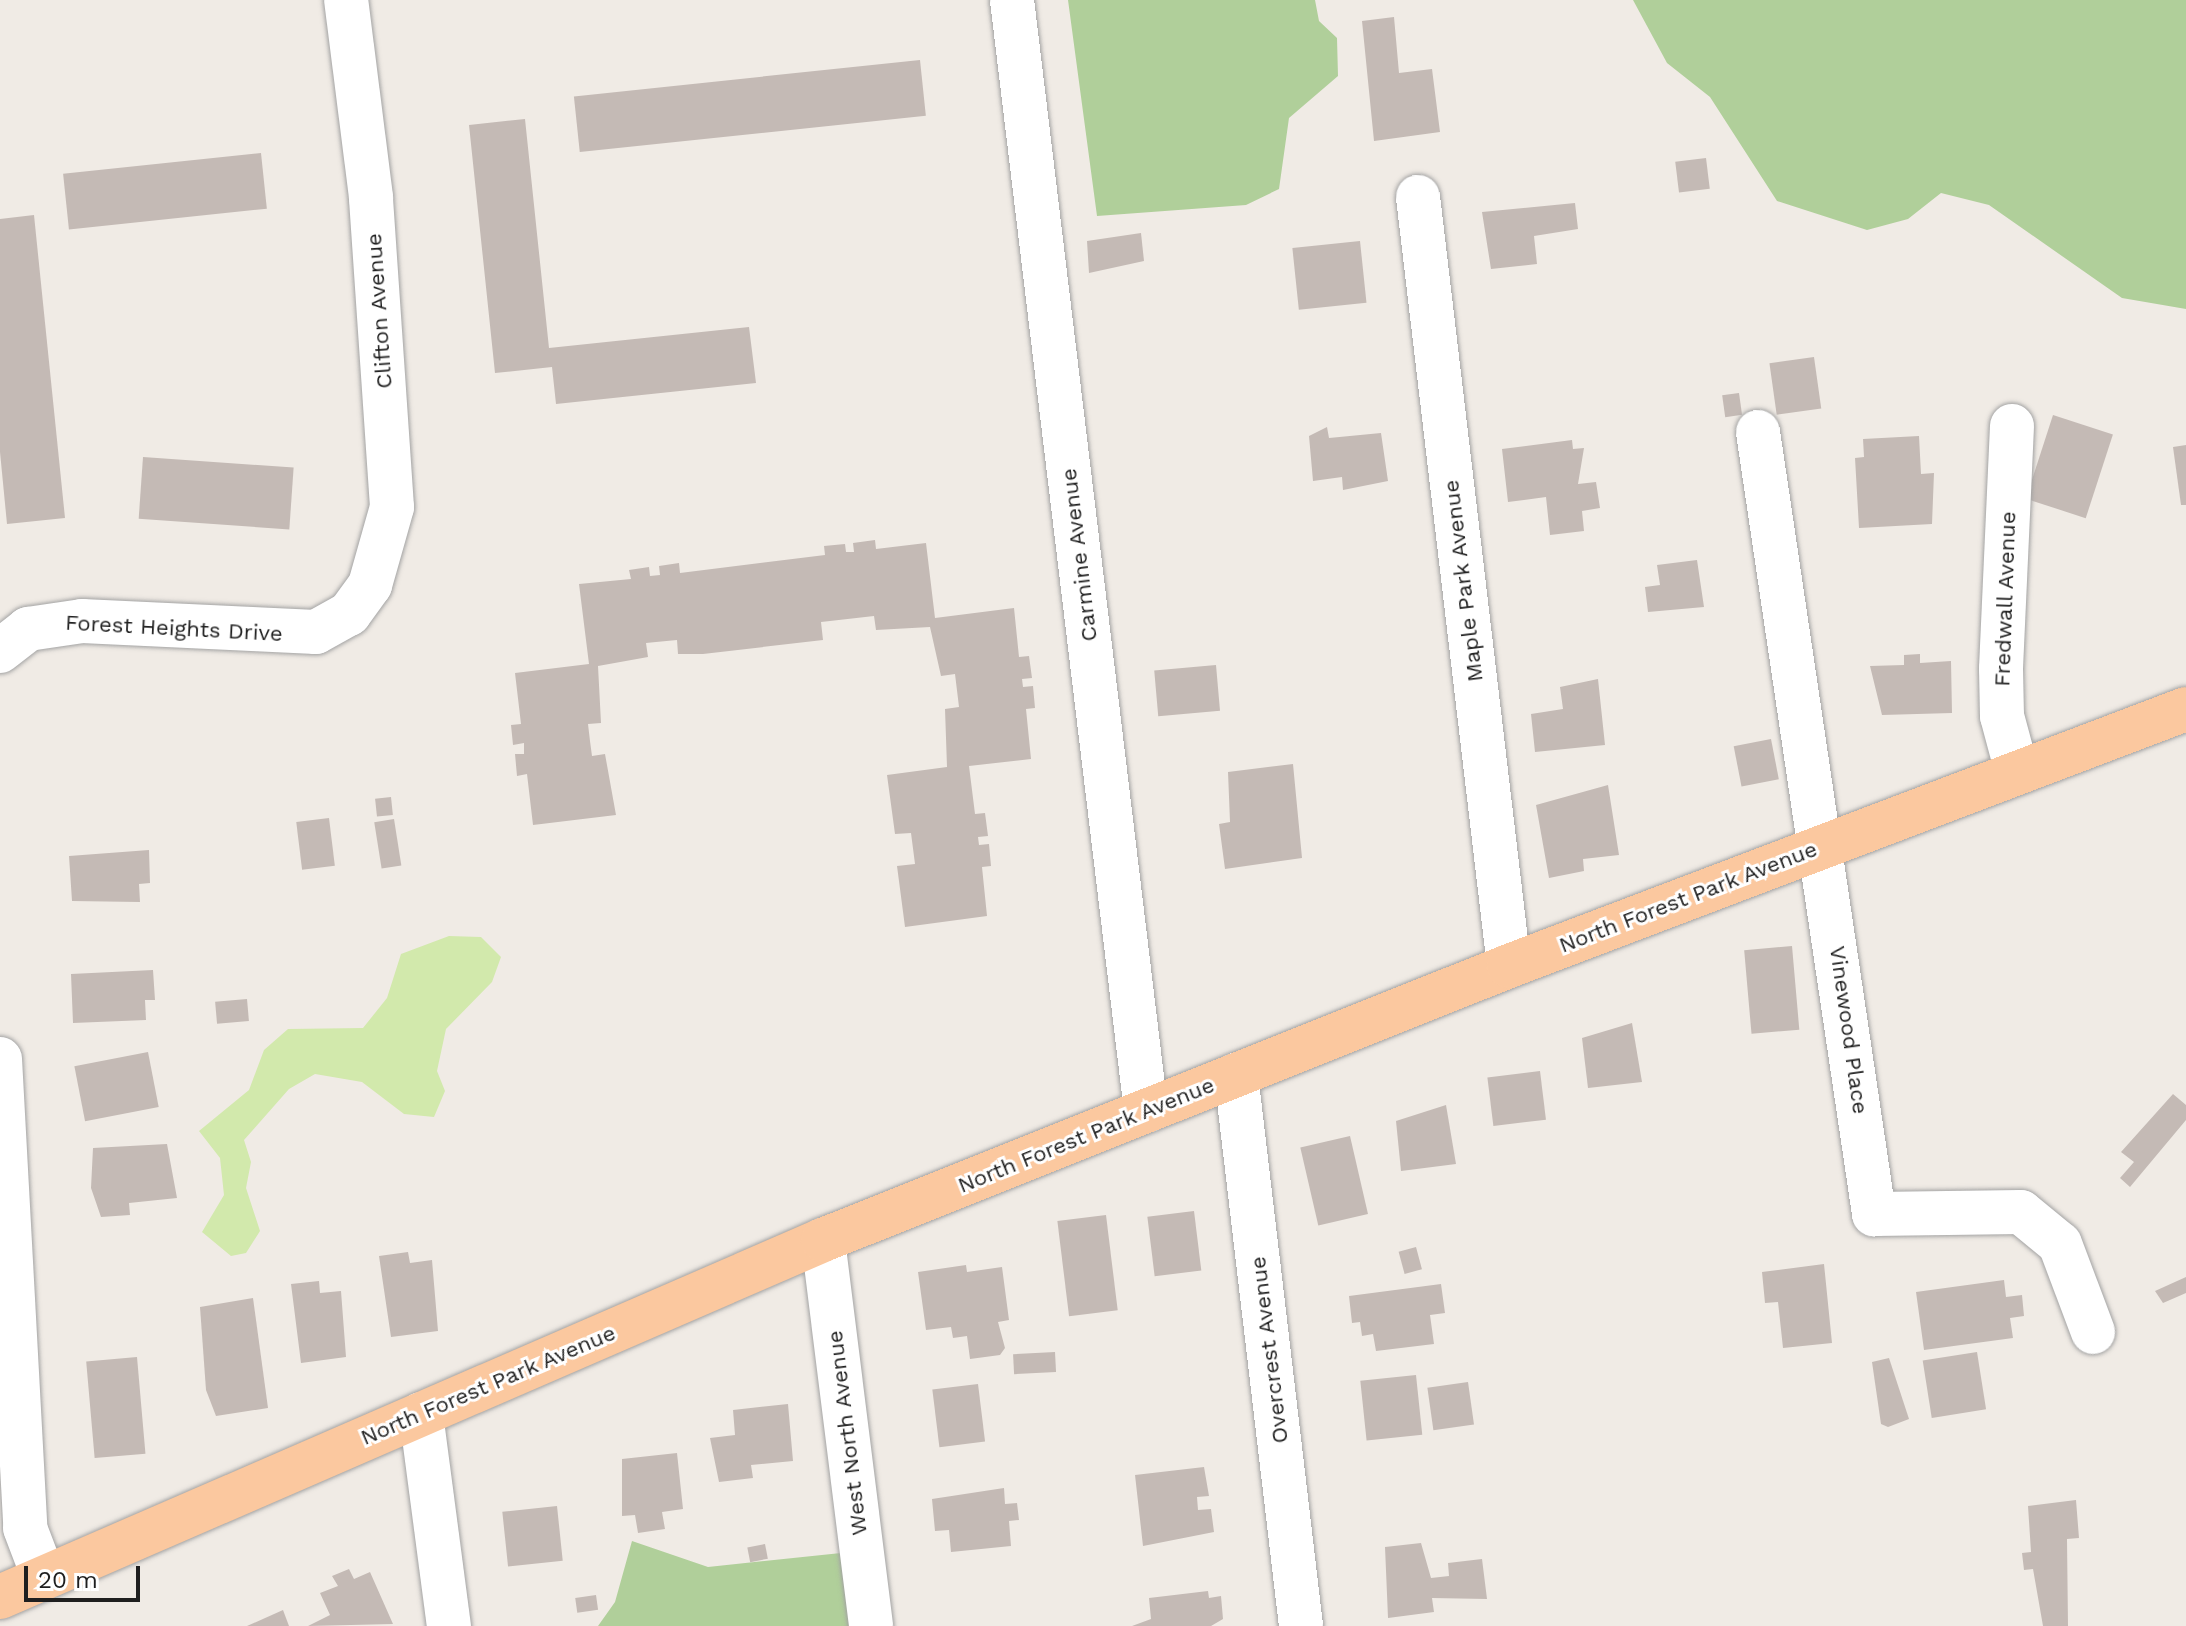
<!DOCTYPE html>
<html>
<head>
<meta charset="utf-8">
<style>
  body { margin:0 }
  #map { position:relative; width:2186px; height:1626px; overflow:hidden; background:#f0ebe5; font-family:"Work Sans",sans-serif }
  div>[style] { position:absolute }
  .grass>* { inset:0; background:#d2e9ac }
  .forest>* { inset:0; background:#b0cf9a }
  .building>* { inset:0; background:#c4bab5; transform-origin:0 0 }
  .roads { filter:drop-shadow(0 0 2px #a3a3a3) drop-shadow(0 0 2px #a3a3a3) }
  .minor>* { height:44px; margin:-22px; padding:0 22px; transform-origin:22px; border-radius:22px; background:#fff }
  .major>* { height:44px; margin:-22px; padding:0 22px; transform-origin:22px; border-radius:22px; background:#fbc89f }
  span { translate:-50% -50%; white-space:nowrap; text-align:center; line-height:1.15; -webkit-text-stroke:6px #fff; paint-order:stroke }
  .street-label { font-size:22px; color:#1f1f1f }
  .scale { position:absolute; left:24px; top:1566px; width:116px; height:36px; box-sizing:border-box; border:4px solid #1f1f1f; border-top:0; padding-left:10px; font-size:24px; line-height:28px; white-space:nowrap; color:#1f1f1f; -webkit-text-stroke:6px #fff; paint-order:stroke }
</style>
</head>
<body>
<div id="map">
  <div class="grass">
    <div style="clip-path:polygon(449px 936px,481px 937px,501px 957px,492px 982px,446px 1029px,437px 1071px,445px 1091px,434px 1117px,404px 1114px,362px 1082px,315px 1074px,289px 1089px,244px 1140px,251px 1162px,246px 1188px,260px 1231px,246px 1253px,231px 1256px,202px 1232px,224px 1195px,220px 1158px,199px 1131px,249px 1090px,264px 1050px,288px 1029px,363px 1028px,387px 998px,401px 954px)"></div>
  </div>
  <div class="forest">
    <div style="clip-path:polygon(1068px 0,1315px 0,1319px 21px,1337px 38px,1338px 76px,1289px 118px,1279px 189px,1246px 205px,1097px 216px)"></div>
    <div style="clip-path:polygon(1633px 0,2186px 0,2186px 309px,2122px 298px,1989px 205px,1941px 193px,1908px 219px,1867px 230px,1777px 201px,1710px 97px,1667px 63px)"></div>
    <div style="clip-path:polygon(632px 1541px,708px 1567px,841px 1553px,851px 1626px,598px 1626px,615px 1602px)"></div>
  </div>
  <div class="building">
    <div style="clip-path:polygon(1394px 17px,1399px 73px,1432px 69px,1440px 132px,1374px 141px,1362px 21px)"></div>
    <div style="left:920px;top:60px;width:56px;height:348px;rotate:84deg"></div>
    <div style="clip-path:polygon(525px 119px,549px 348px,749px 327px,756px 383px,556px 404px,552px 367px,495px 373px,469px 125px)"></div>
    <div style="left:261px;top:153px;width:56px;height:199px;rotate:84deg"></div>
    <div style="left:1706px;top:158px;width:31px;height:31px;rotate:83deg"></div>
    <div style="clip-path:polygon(1575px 203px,1578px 229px,1534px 236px,1537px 264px,1491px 269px,1482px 212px)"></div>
    <div style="clip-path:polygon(34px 215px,65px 518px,7px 524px,0 452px,0 219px)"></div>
    <div style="clip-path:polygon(1141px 233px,1144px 261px,1089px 273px,1087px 241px)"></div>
    <div style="left:1360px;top:241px;width:62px;height:68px;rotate:84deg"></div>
    <div style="left:1814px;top:357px;width:52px;height:45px;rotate:82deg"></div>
    <div style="left:1739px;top:393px;width:22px;height:17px;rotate:82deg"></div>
    <div style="left:2053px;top:415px;width:63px;height:88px;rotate:18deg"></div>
    <div style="clip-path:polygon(1327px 427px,1329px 438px,1381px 433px,1388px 481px,1343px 490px,1342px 477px,1313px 481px,1309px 436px)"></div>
    <div style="clip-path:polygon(1919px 436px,1921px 474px,1934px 473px,1932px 524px,1859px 528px,1855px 458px,1864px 457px,1863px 439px)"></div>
    <div style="clip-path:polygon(1572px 440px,1573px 449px,1584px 448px,1578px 484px,1596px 482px,1600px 508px,1582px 511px,1584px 531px,1550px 535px,1546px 497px,1508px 502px,1502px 449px)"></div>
    <div style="clip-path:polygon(2186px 445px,2186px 505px,2181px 505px,2173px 447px)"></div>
    <div style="left:143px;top:457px;width:151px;height:62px;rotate:4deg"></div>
    <div style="clip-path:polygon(875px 540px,876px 549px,926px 543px,935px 618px,1014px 608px,1019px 657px,1029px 656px,1032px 678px,1022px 679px,1023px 687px,1033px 686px,1035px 708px,1026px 709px,1031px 759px,969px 766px,975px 814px,985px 813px,988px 836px,978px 837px,979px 845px,989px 844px,991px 866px,982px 867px,987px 916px,905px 927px,897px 866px,915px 864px,911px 833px,895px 834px,887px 775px,947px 767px,945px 709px,959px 707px,955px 674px,941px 676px,930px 627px,876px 630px,874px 616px,830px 621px,821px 622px,823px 640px,703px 654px,678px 654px,677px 640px,656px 642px,646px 643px,648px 657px,598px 666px,601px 723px,588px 724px,590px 741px,592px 756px,605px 754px,616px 815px,533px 825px,527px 774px,517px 776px,515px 754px,524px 754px,524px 743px,513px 745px,511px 725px,521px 724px,515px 673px,589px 664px,579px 584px,631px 579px,629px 570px,649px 567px,650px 576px,660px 575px,659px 566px,679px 563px,680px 573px,825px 555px,824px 546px,845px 544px,846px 552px,854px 552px,853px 543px)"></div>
    <div style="clip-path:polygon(1697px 560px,1704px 607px,1648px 612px,1645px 587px,1660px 585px,1657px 565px)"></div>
    <div style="clip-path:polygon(1920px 654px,1920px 663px,1951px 661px,1952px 713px,1882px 715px,1870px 666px,1904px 665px,1904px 655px)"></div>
    <div style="left:1216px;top:665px;width:46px;height:62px;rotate:85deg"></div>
    <div style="clip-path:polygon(1598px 679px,1605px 745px,1535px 752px,1531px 714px,1563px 709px,1560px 687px)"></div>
    <div style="left:1771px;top:739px;width:41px;height:38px;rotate:79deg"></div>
    <div style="clip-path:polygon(1293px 764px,1302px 858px,1225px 869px,1219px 824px,1230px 822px,1228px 772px)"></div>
    <div style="clip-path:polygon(1608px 785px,1619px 855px,1583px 859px,1584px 871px,1549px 878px,1536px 805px)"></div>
    <div style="left:391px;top:797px;width:18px;height:16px;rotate:84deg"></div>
    <div style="left:329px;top:818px;width:48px;height:33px;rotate:83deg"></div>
    <div style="left:394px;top:819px;width:47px;height:20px;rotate:81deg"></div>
    <div style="clip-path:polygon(149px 850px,150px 883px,139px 884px,140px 902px,72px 901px,69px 856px)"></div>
    <div style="left:1792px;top:946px;width:84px;height:48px;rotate:85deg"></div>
    <div style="clip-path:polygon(153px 970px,155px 1000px,145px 1000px,146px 1020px,73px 1023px,71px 974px)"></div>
    <div style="left:247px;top:999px;width:22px;height:32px;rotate:85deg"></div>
    <div style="clip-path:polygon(1632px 1023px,1642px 1082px,1588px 1088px,1582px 1038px)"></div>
    <div style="left:148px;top:1052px;width:56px;height:75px;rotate:79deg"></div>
    <div style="left:1540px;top:1071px;width:49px;height:53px;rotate:83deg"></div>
    <div style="clip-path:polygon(2173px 1094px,2186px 1105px,2186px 1120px,2130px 1187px,2120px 1178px,2134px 1162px,2121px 1152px)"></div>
    <div style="clip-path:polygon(1446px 1105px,1456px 1164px,1401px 1171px,1396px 1121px)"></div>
    <div style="left:1350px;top:1136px;width:80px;height:51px;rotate:77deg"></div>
    <div style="clip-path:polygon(167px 1144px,177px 1198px,129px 1203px,130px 1215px,101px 1217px,91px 1188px,93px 1148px)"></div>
    <div style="left:1194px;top:1211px;width:60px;height:47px;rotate:83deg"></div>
    <div style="left:1106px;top:1215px;width:96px;height:49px;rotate:83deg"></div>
    <div style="left:1416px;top:1247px;width:23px;height:18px;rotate:75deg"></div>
    <div style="clip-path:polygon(408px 1252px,410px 1263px,432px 1260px,438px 1331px,391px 1337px,379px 1256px)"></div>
    <div style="clip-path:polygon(1824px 1264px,1832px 1343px,1783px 1348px,1778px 1302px,1765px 1303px,1762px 1272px)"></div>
    <div style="clip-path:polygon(966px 1265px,967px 1272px,1002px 1267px,1009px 1320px,998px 1322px,1005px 1348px,1000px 1355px,970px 1359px,967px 1336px,953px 1338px,951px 1327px,926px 1330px,918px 1272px)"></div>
    <div style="clip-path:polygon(2186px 1277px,2186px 1293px,2163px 1303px,2155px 1291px)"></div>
    <div style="clip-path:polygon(2004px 1280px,2006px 1297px,2022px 1295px,2024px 1316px,2010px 1318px,2013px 1338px,1924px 1350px,1916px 1292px)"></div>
    <div style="clip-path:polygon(319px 1281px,320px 1293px,341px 1291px,346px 1357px,301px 1363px,291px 1284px)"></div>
    <div style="clip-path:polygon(1441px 1284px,1445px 1313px,1430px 1315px,1434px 1344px,1376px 1351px,1373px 1334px,1362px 1336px,1360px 1322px,1352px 1323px,1349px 1296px)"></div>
    <div style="clip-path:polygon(253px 1298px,268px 1408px,216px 1416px,206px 1390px,200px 1307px)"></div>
    <div style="left:1055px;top:1352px;width:20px;height:42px;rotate:87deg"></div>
    <div style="left:1977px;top:1352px;width:58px;height:55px;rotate:81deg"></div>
    <div style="left:137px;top:1357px;width:97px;height:51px;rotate:85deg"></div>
    <div style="clip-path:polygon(1889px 1358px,1909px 1419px,1888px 1427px,1881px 1424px,1872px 1362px)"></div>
    <div style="left:1416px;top:1375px;width:60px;height:56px;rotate:84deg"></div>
    <div style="left:1468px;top:1382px;width:43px;height:41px;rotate:82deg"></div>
    <div style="left:978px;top:1384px;width:58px;height:46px;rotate:83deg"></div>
    <div style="clip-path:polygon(788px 1404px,793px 1461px,751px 1465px,753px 1478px,719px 1482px,710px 1438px,735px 1435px,733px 1410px)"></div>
    <div style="clip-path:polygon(677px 1453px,683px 1509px,662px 1512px,665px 1529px,638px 1533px,635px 1515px,622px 1516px,622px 1459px)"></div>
    <div style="clip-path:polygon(1204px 1467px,1209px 1496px,1197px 1497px,1198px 1510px,1211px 1509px,1214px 1532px,1143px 1546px,1135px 1475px)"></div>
    <div style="clip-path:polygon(1004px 1488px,1005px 1504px,1017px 1503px,1019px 1520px,1009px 1521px,1011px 1546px,951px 1552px,949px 1530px,935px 1531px,932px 1499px)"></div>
    <div style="clip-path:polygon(2076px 1500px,2079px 1538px,2067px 1539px,2068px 1626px,2043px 1626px,2033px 1569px,2024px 1570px,2022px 1553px,2031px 1552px,2028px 1506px)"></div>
    <div style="left:557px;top:1506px;width:55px;height:55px;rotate:84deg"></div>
    <div style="clip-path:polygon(1421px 1543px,1431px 1578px,1449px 1576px,1448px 1563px,1482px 1559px,1487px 1599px,1432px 1598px,1434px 1612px,1388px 1618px,1385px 1547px)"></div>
    <div style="left:765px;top:1544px;width:15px;height:18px;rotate:79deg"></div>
    <div style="clip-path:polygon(349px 1569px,354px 1579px,370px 1572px,393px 1624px,308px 1626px,330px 1615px,320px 1593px,338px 1586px,332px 1576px)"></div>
    <div style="clip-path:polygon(1208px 1591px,1209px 1598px,1221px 1596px,1223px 1619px,1211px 1626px,1132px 1626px,1151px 1619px,1149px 1598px)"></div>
    <div style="left:596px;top:1595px;width:15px;height:21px;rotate:82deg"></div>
    <div style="clip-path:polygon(283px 1610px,289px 1626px,247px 1626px)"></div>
  </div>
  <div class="roads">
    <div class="minor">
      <div style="left:1012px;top:0;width:1119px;rotate:83.12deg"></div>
      <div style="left:1418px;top:197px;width:774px;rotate:83.25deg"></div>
      <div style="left:2012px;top:426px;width:243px;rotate:92.6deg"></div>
      <div style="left:2001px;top:669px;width:47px;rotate:88.8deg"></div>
      <div style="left:2002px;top:716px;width:58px;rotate:75deg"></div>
      <div style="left:1758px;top:432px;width:791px;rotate:81.56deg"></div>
      <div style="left:1874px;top:1214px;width:147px;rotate:-0.8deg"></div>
      <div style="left:2021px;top:1212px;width:50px;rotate:39.4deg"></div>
      <div style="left:2060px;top:1244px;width:94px;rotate:69.4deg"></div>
      <div style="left:0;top:651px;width:36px;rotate:-38deg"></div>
      <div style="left:28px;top:629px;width:55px;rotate:-8.4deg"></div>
      <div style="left:82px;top:621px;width:234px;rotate:2.7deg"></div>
      <div style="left:316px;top:632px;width:38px;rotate:-29deg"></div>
      <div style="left:349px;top:614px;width:36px;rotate:-54deg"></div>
      <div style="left:370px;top:585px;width:81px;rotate:-74.2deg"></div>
      <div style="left:392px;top:507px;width:311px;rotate:-93.9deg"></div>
      <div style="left:371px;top:197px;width:199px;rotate:-97.2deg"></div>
      <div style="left:0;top:1059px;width:470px;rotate:86.9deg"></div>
      <div style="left:25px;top:1528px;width:53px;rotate:69.2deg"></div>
      <div style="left:1236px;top:1075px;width:555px;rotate:83.27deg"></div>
      <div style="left:823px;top:1240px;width:389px;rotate:82.9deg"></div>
      <div style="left:421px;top:1414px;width:214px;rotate:82.5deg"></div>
    </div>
    <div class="major">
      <div style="left:0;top:1597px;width:897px;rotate:-23.45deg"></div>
      <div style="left:823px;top:1240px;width:739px;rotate:-21.77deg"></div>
      <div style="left:1509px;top:966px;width:724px;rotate:-20.79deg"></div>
    </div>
  </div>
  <div class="street-label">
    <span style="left:379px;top:311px;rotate:-94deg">Clifton Avenue</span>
    <span style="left:1079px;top:555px;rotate:-97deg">Carmine Avenue</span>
    <span style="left:1463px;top:581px;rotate:-97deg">Maple Park Avenue</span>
    <span style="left:2005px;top:599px;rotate:-88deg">Fredwall Avenue</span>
    <span style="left:174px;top:628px;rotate:3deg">Forest Heights Drive</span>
    <span style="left:1688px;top:897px;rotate:-21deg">North Forest Park Avenue</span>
    <span style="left:1849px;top:1030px;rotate:82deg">Vinewood Place</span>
    <span style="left:1086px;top:1135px;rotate:-22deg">North Forest Park Avenue</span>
    <span style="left:1269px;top:1350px;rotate:-97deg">Overcrest Avenue</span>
    <span style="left:488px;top:1385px;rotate:-23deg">North Forest Park Avenue</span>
    <span style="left:847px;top:1433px;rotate:-97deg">West North Avenue</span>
  </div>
  <div class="scale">20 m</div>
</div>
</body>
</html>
